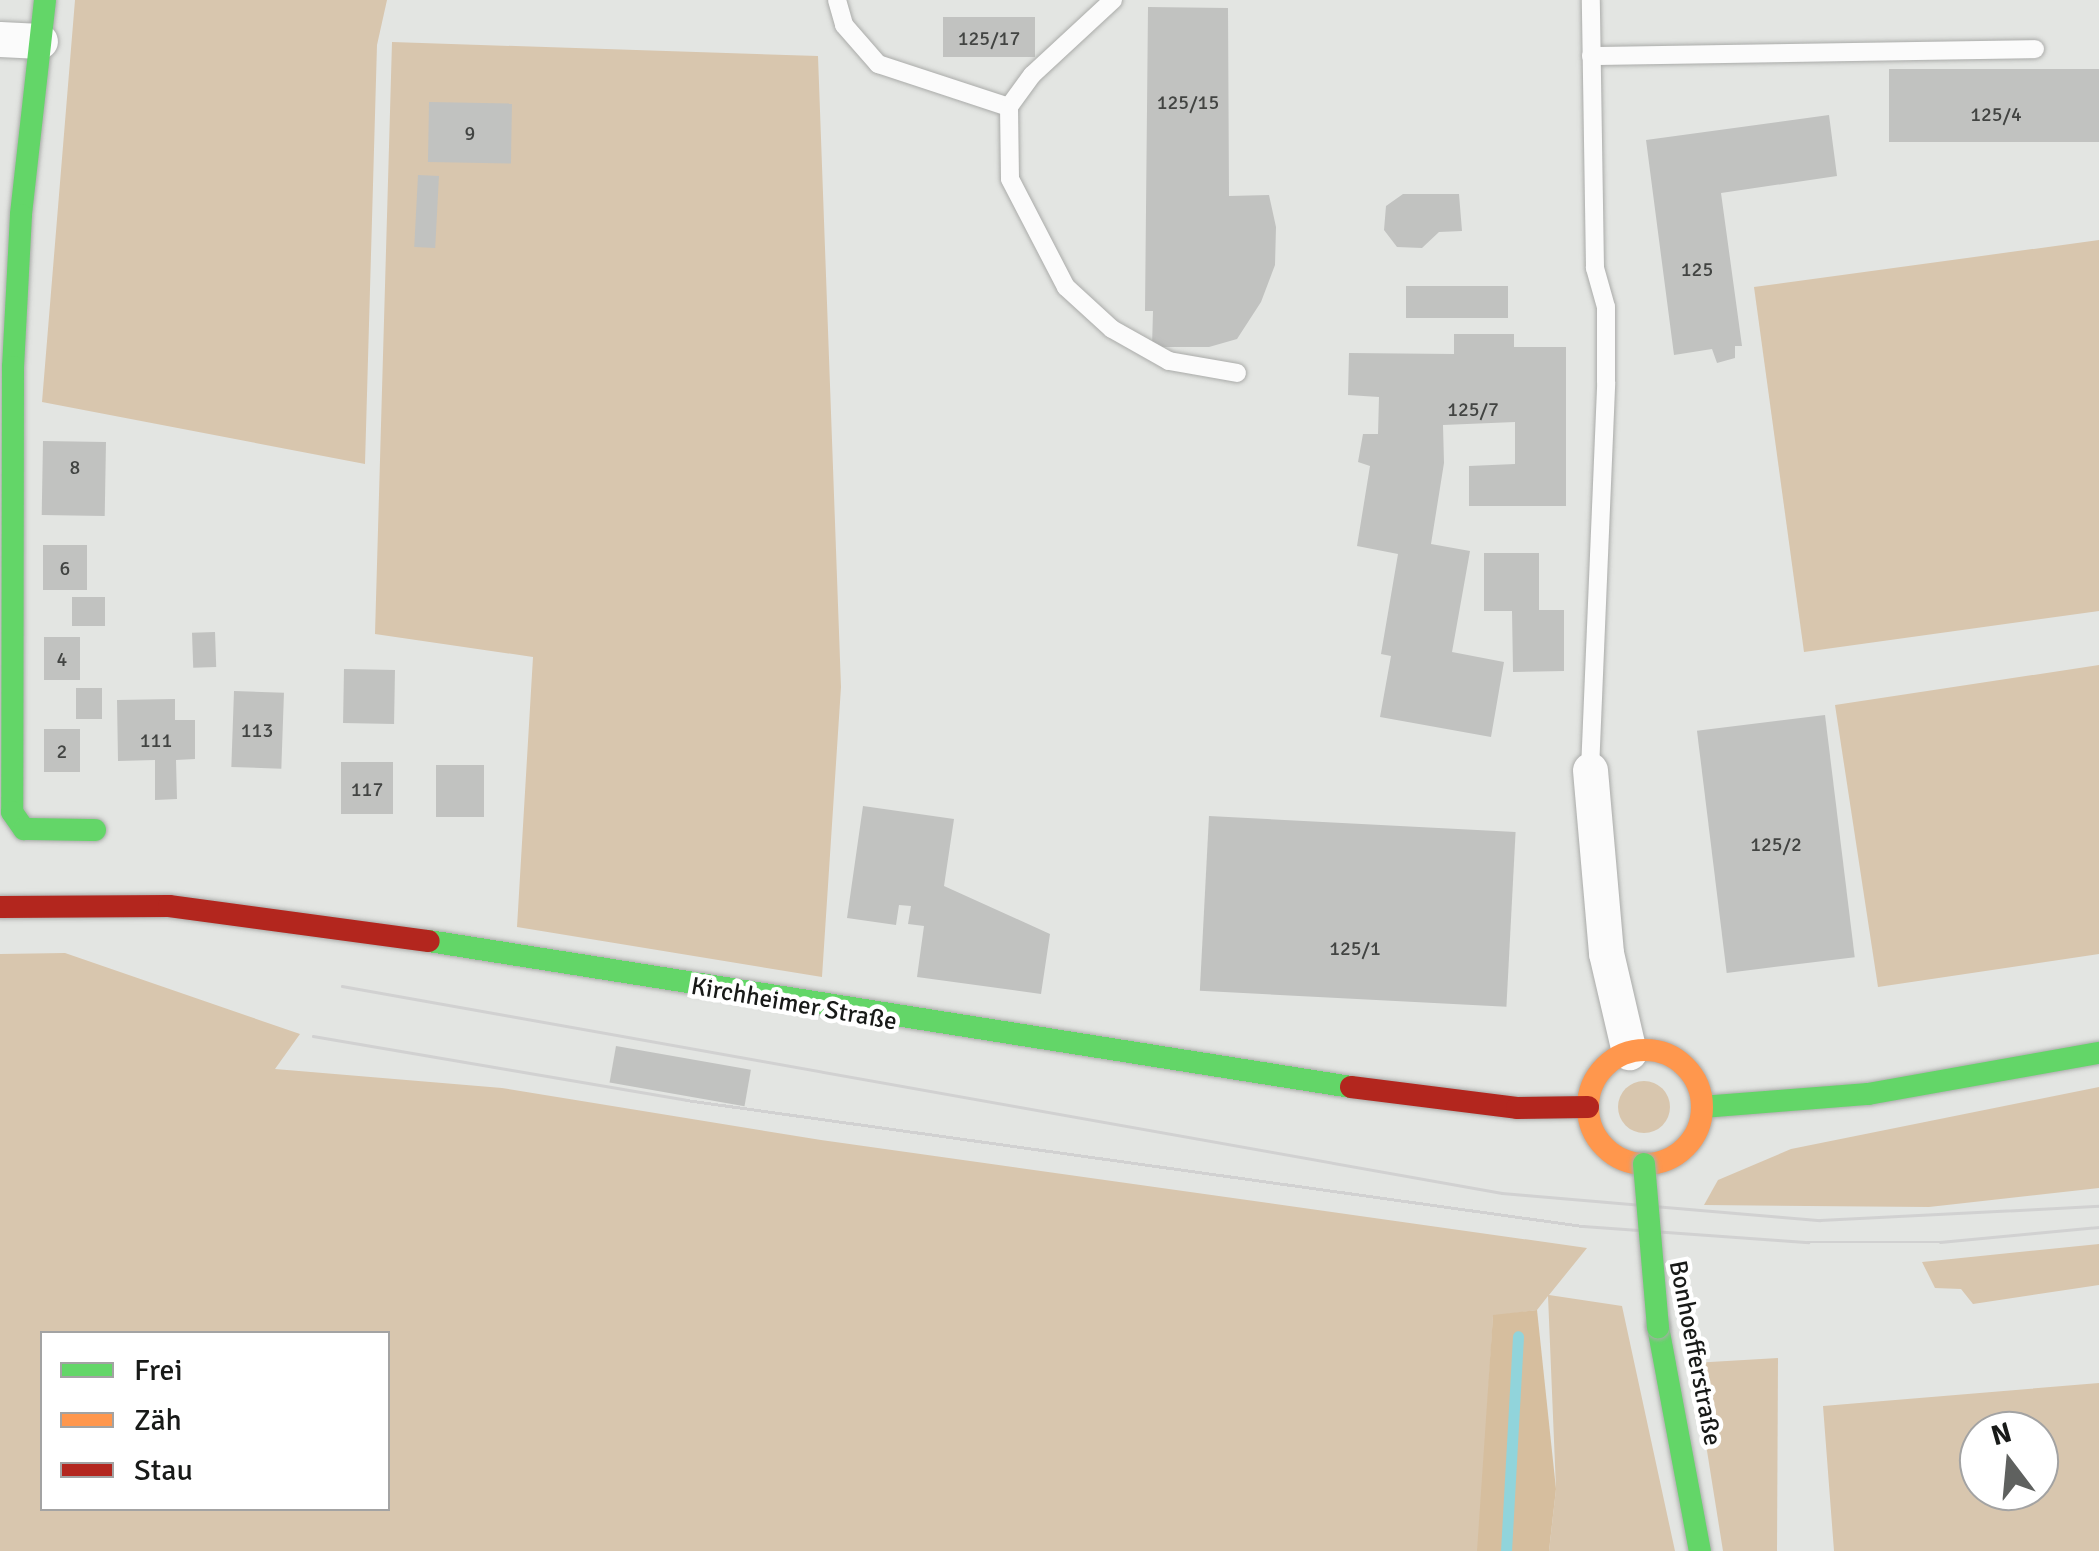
<!DOCTYPE html>
<html>
<head>
<meta charset="utf-8">
<style>
  body { margin:0 }
  #map { position:relative; width:2099px; height:1551px; overflow:hidden; background:#e3e5e2; font-family:Signika,sans-serif }
  div>[style] { position:absolute }
  .green>* { inset:0; background:#d8c6ae }
  .round { border-radius:50% }
  .forest>* { inset:0; background:#d6be9e }
  .stream>* { height:11px; margin:-5.5px; padding:0 5.5px; transform-origin:5.5px; border-radius:5.5px; background:#91d4db }
  .building>* { inset:0; background:#c1c2c0; transform-origin:0 0 }
  .roads { filter:drop-shadow(0 0 2px #aaaba9) drop-shadow(0 0 2px #aaaba9) }
  .lane>* { height:18px; margin:-9px; padding:0 9px; transform-origin:9px; border-radius:9px; background:#fbfbfb }
  .street>* { height:35px; margin:-17.5px; padding:0 17.5px; transform-origin:17.5px; border-radius:17.5px; background:#fbfbfb }
  .fast>* { height:22px; margin:-11px; padding:0 11px; transform-origin:11px; border-radius:11px; background:#63d668 }
  .slow>* { height:22px; margin:-11px; padding:0 11px; transform-origin:11px; border-radius:11px; background:#ff974d }
  .slow>.ring { margin:-11px; padding:0; box-sizing:content-box; background:none; border:22px solid #ff974d; border-radius:50% }
  .jam>* { height:22px; margin:-11px; padding:0 11px; transform-origin:11px; border-radius:11px; background:#b3261e }
  .tram>* { height:2.5px; margin:-1.25px; padding:0 1.25px; transform-origin:1.25px; border-radius:1.25px; background:#d1d1d1 }
  .bridges { filter:drop-shadow(0 0 2px #aaaba9) drop-shadow(0 0 2px #aaaba9) }
  .fast-bridge>* { height:22px; margin:-11px; padding:0 11px; transform-origin:11px; border-radius:11px; background:#63d668 }
  span { translate:-50% -50%; white-space:nowrap; text-align:center; line-height:1.15; -webkit-text-stroke:9px #fff; paint-order:stroke }
  .number-label { font-size:20px; color:#424442 }
  .number-label span { -webkit-text-stroke-width:0 }
  .street-label { font-size:25px; color:#181a18 }
  .legend { position:absolute; left:40px; top:1331px; width:350px; height:180px; box-sizing:border-box; background:#fff; border:2px solid #a3a3a3; margin:0; padding:12px 18px; list-style:none; font-size:30px; color:#181a18 }
  .legend li { display:flex; align-items:center; gap:20px; height:50px }
  .legend b { width:50px; border:2px solid #a3a3a3 }
  .north { position:absolute; left:1959px; top:1411px; width:100px; height:100px; box-sizing:border-box; background:#fff; border:2px solid #a3a3a3; border-radius:50%; rotate:344deg; font-size:28px; font-weight:700; line-height:40px; text-align:center; color:#181a18 }
  .north::after { content:''; display:block; margin:auto; width:35px; height:45px; background:#5f615f; clip-path:polygon(50% 0,100% 100%,50% 72%,0 100%) }
</style>
</head>
<body>
<div id="map">
  <div class="green">
    <div style="clip-path:polygon(75px 0,387px 0,377px 45px,365px 464px,42px 402px)"></div>
    <div style="clip-path:polygon(392px 42px,818px 56px,841px 687px,822px 977px,517px 927px,533px 657px,375px 634px)"></div>
    <div style="clip-path:polygon(2099px 240px,2099px 611px,1804px 652px,1754px 287px)"></div>
    <div style="clip-path:polygon(2099px 665px,2099px 954px,1878px 987px,1835px 705px)"></div>
    <div style="clip-path:polygon(evenodd,65px 953px,300px 1034px,275px 1069px,502px 1088px,821px 1140px,1587px 1248px,1549px 1295px,1622px 1306px,1675px 1551px,1549px 1551px,1556px 1489px,1548px 1296px,1537px 1310px,1493px 1316px,1479px 1551px,0 1551px,0 954px,65px 953px,42px 1334px,388px 1334px,388px 1508px,42px 1508px,42px 1334px)"></div>
    <div class="round" style="left:1618px;top:1081px;width:52px;height:52px"></div>
    <div style="clip-path:polygon(2099px 1087px,2099px 1188px,1929px 1207px,1704px 1205px,1718px 1180px,1791px 1149px)"></div>
    <div style="clip-path:polygon(2099px 1244px,2099px 1285px,1973px 1304px,1961px 1289px,1935px 1288px,1922px 1262px)"></div>
    <div style="clip-path:polygon(1778px 1358px,1777px 1551px,1723px 1551px,1693px 1363px)"></div>
    <div style="clip-path:polygon(evenodd,2099px 1383px,2099px 1551px,1834px 1551px,1823px 1406px,2099px 1383px,1979px 1431px,2039px 1431px,2039px 1491px,1979px 1491px,1979px 1431px)"></div>
  </div>
  <div class="forest">
    <div style="clip-path:polygon(1537px 1310px,1556px 1489px,1549px 1551px,1477px 1551px,1493px 1315px)"></div>
  </div>
  <div class="stream">
    <div style="left:1506px;top:1551px;width:215px;rotate:-86.8deg"></div>
  </div>
  <div class="building">
    <div style="clip-path:polygon(1148px 7px,1228px 8px,1229px 196px,1269px 195px,1276px 227px,1275px 265px,1261px 302px,1237px 339px,1209px 347px,1152px 347px,1153px 311px,1145px 311px)"></div>
    <div style="left:1035px;top:17px;width:40px;height:92px;rotate:90deg"></div>
    <div style="left:2099px;top:69px;width:73px;height:210px;rotate:90deg"></div>
    <div style="left:429px;top:102px;width:83px;height:60px;rotate:1deg"></div>
    <div style="clip-path:polygon(1829px 115px,1837px 176px,1721px 193px,1742px 346px,1735px 346px,1735px 358px,1717px 363px,1712px 349px,1674px 355px,1646px 140px)"></div>
    <div style="left:418px;top:175px;width:21px;height:72px;rotate:3deg"></div>
    <div style="clip-path:polygon(1403px 194px,1459px 194px,1462px 231px,1439px 232px,1422px 248px,1397px 247px,1384px 230px,1386px 206px)"></div>
    <div style="left:1406px;top:286px;width:102px;height:32px"></div>
    <div style="clip-path:polygon(1454px 334px,1514px 334px,1514px 347px,1566px 347px,1566px 506px,1469px 506px,1469px 466px,1515px 464px,1515px 422px,1443px 425px,1444px 463px,1431px 544px,1470px 551px,1452px 652px,1504px 662px,1491px 737px,1380px 717px,1391px 656px,1381px 654px,1398px 554px,1357px 546px,1370px 466px,1358px 462px,1363px 434px,1378px 434px,1379px 397px,1348px 395px,1349px 353px,1454px 354px)"></div>
    <div style="left:43px;top:441px;width:63px;height:74px;rotate:1deg"></div>
    <div style="left:43px;top:545px;width:44px;height:45px"></div>
    <div style="clip-path:polygon(1484px 553px,1539px 553px,1539px 610px,1564px 610px,1564px 671px,1513px 672px,1512px 611px,1484px 611px)"></div>
    <div style="left:105px;top:597px;width:29px;height:33px;rotate:90deg"></div>
    <div style="left:215px;top:632px;width:35px;height:23px;rotate:88deg"></div>
    <div style="left:44px;top:637px;width:36px;height:43px"></div>
    <div style="left:344px;top:669px;width:51px;height:54px;rotate:1deg"></div>
    <div style="left:76px;top:688px;width:26px;height:31px"></div>
    <div style="left:234px;top:691px;width:50px;height:76px;rotate:2deg"></div>
    <div style="clip-path:polygon(175px 699px,175px 720px,195px 720px,195px 759px,176px 760px,177px 799px,155px 800px,155px 760px,118px 761px,117px 700px)"></div>
    <div style="left:1825px;top:715px;width:244px;height:129px;rotate:83deg"></div>
    <div style="left:80px;top:729px;width:43px;height:36px;rotate:90deg"></div>
    <div style="left:393px;top:762px;width:52px;height:52px;rotate:90deg"></div>
    <div style="left:436px;top:765px;width:48px;height:52px"></div>
    <div style="clip-path:polygon(863px 806px,954px 819px,944px 886px,1050px 934px,1041px 994px,917px 977px,924px 926px,908px 924px,911px 906px,899px 905px,896px 925px,847px 918px)"></div>
    <div style="left:1209px;top:816px;width:307px;height:175px;rotate:3deg"></div>
    <div style="left:616px;top:1046px;width:137px;height:37px;rotate:10deg"></div>
  </div>
  <div class="roads">
    <div class="lane">
      <div style="left:837px;top:0;width:26px;rotate:74deg"></div>
      <div style="left:844px;top:25px;width:52px;rotate:48.9deg"></div>
      <div style="left:878px;top:64px;width:138px;rotate:18.2deg"></div>
      <div style="left:1113px;top:0;width:110px;rotate:137.2deg"></div>
      <div style="left:1032px;top:75px;width:39px;rotate:126deg"></div>
      <div style="left:1009px;top:107px;width:72px;rotate:89.2deg"></div>
      <div style="left:1010px;top:179px;width:122px;rotate:62.6deg"></div>
      <div style="left:1066px;top:287px;width:62px;rotate:42.4deg"></div>
      <div style="left:1112px;top:329px;width:65px;rotate:29.3deg"></div>
      <div style="left:1169px;top:361px;width:69px;rotate:10deg"></div>
      <div style="left:1591px;top:56px;width:444px;rotate:-0.9deg"></div>
      <div style="left:1590px;top:770px;width:388px;rotate:-87.6deg"></div>
      <div style="left:1606px;top:382px;width:75px;rotate:-90deg"></div>
      <div style="left:1606px;top:307px;width:41px;rotate:-105.8deg"></div>
      <div style="left:1595px;top:268px;width:268px;rotate:-90.9deg"></div>
    </div>
    <div class="street">
      <div style="left:0;top:39px;width:40px;rotate:2.9deg"></div>
      <div style="left:1590px;top:770px;width:184px;rotate:85deg"></div>
      <div style="left:1606px;top:953px;width:102px;rotate:76.9deg"></div>
    </div>
    <div class="fast">
      <div style="left:45px;top:0;width:216px;rotate:96.4deg"></div>
      <div style="left:21px;top:215px;width:152px;rotate:93deg"></div>
      <div style="left:13px;top:367px;width:445px;rotate:90.1deg"></div>
      <div style="left:12px;top:812px;width:21px;rotate:55deg"></div>
      <div style="left:24px;top:829px;width:71px;rotate:0.8deg"></div>
      <div style="left:429px;top:941px;width:933px;rotate:9deg"></div>
      <div style="left:1702px;top:1107px;width:167px;rotate:-4.5deg"></div>
      <div style="left:1868px;top:1094px;width:235px;rotate:-10.1deg"></div>
      <div style="left:1658px;top:1327px;width:228px;rotate:79.4deg"></div>
    </div>
    <div class="slow">
      <div class="ring" style="left:1588px;top:1050px;width:92px;height:92px"></div>
    </div>
    <div class="jam">
      <div style="left:0;top:907px;width:169px;rotate:-0.3deg"></div>
      <div style="left:169px;top:906px;width:262px;rotate:7.7deg"></div>
      <div style="left:1351px;top:1087px;width:167px;rotate:7.2deg"></div>
      <div style="left:1517px;top:1108px;width:71px;rotate:-0.8deg"></div>
    </div>
  </div>
  <div class="tram">
    <div style="left:342px;top:986px;width:1178px;rotate:10.12deg"></div>
    <div style="left:1502px;top:1193px;width:319px;rotate:4.9deg"></div>
    <div style="left:1820px;top:1220px;width:279px;rotate:-2.9deg"></div>
    <div style="left:313px;top:1036px;width:378px;rotate:9.7deg"></div>
    <div style="left:686px;top:1100px;width:906px;rotate:8deg"></div>
    <div style="left:1583px;top:1226px;width:226px;rotate:4.1deg"></div>
    <div style="left:1808px;top:1242px;width:132px"></div>
    <div style="left:1940px;top:1242px;width:160px;rotate:-5.4deg"></div>
  </div>
  <div class="bridges">
    <div class="fast-bridge">
      <div style="left:1644px;top:1164px;width:164px;rotate:85.1deg"></div>
    </div>
  </div>
  <div class="number-label">
    <span style="left:989px;top:38px">125/17</span>
    <span style="left:1188px;top:102px">125/15</span>
    <span style="left:1996px;top:114px">125/4</span>
    <span style="left:470px;top:133px">9</span>
    <span style="left:1697px;top:269px">125</span>
    <span style="left:1473px;top:409px">125/7</span>
    <span style="left:75px;top:467px">8</span>
    <span style="left:65px;top:568px">6</span>
    <span style="left:62px;top:659px">4</span>
    <span style="left:257px;top:730px">113</span>
    <span style="left:156px;top:740px">111</span>
    <span style="left:62px;top:751px">2</span>
    <span style="left:367px;top:789px">117</span>
    <span style="left:1776px;top:844px">125/2</span>
    <span style="left:1355px;top:948px">125/1</span>
  </div>
  <div class="street-label">
    <span style="left:794px;top:1004px;rotate:10deg">Kirchheimer Straße</span>
    <span style="left:1695px;top:1353px;rotate:79deg">Bonhoefferstraße</span>
  </div>
  <ul class="legend">
  <li><b style="height:12px;background:#63d668"></b>Frei</li>
  <li><b style="height:12px;background:#ff974d"></b>Zäh</li>
  <li><b style="height:12px;background:#b3261e"></b>Stau</li>
  </ul>
  <div class="north">N</div>
</div>
</body>
</html>
